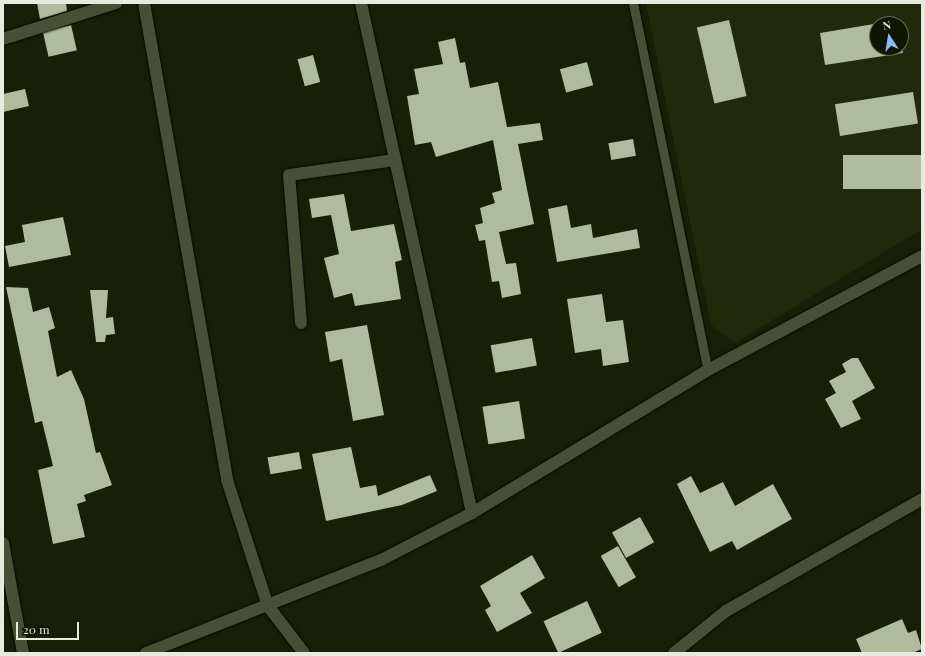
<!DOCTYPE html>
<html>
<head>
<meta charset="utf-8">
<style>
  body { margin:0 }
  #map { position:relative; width:925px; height:656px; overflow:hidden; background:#181f08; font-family:"Playfair Display",serif }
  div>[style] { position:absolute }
  .built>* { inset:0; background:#21290c }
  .building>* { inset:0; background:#b0ba9e; transform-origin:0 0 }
  .roads { filter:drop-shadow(0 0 1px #050800) drop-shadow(0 0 1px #050800) }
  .lane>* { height:9px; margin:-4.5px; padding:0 4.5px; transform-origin:4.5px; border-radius:4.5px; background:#474f37 }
  .street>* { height:12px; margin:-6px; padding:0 6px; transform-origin:6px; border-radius:6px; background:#474f37 }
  span { translate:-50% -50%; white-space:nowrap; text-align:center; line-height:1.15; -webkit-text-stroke:4px #101502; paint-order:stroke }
  .frame { position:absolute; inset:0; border:4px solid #e6ecdd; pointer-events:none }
  .north { position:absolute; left:869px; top:16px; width:40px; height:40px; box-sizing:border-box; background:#101502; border:1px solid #666b5a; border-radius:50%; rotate:348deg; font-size:11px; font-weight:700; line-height:16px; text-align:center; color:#e6ecdd }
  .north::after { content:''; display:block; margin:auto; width:14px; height:18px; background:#85bbfb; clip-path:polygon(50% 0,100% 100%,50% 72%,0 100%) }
  .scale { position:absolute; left:16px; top:622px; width:63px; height:18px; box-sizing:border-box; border:2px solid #e6ecdd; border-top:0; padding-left:5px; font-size:12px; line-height:14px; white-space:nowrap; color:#e6ecdd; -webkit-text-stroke:3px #101502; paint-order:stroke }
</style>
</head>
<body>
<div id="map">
  <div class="built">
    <div style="clip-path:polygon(evenodd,646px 3px,922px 3px,922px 229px,735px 343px,711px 325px,646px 3px,877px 24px,901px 24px,901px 48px,877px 48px,877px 24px)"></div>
  </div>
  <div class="building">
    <div style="clip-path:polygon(37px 3px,66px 3px,67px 11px,40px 19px)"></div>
    <div style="left:729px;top:20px;width:78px;height:33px;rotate:77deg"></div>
    <div style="clip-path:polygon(898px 20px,898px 24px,877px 24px,877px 48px,901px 48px,901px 41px,903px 53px,825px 65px,820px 33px)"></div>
    <div style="left:71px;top:25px;width:26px;height:29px;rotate:77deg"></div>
    <div style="clip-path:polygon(455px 38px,460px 63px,465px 62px,470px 88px,498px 82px,507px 127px,540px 123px,543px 140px,518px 144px,534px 224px,499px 232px,506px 264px,516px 263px,521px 294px,502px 298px,499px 281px,492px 282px,485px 240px,479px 241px,475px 225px,483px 223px,480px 208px,495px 203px,492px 193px,502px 190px,493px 140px,436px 157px,431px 142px,415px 145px,407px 96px,419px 94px,414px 69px,443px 64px,438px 42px)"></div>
    <div style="left:313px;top:55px;width:28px;height:16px;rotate:75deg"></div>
    <div style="left:587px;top:62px;width:24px;height:28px;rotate:75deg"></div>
    <div style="clip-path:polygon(25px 89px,29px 106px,3px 112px,3px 94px)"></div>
    <div style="left:913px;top:92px;width:32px;height:79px;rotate:81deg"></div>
    <div style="left:633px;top:139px;width:17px;height:25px;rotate:80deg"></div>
    <div style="left:922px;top:155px;width:34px;height:79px;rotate:90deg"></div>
    <div style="clip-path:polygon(344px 194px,351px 231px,394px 224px,402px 260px,395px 262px,401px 299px,355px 306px,352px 293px,334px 298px,324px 258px,339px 254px,331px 215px,312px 218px,309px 199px)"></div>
    <div style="clip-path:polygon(567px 205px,571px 228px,591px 224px,593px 238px,637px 229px,640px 248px,557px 262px,548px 209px)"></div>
    <div style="clip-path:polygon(63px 217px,71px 255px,9px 267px,5px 246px,25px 242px,22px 225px)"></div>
    <div style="clip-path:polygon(6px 287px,28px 288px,33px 312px,49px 307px,55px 328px,48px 331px,57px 377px,71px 370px,84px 399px,96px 453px,100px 452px,112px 485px,84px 495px,86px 501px,77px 504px,85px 537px,53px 544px,38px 470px,53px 466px,42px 421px,35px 423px)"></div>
    <div style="clip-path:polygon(90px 290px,108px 290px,106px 318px,113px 317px,115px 334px,106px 335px,105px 342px,96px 342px)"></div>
    <div style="clip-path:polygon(602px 294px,606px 322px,623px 320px,629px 362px,603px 366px,601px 349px,575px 353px,567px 299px)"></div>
    <div style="clip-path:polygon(367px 325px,384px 415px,353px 421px,342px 359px,330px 362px,325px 332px)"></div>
    <div style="left:532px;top:338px;width:28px;height:42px;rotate:80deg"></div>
    <div style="clip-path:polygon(852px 358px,858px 358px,875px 388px,852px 401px,861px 419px,841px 428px,825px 399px,836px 393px,829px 381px,846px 372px,842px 364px)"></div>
    <div style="left:519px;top:401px;width:38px;height:37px;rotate:81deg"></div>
    <div style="clip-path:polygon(351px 447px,360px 488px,376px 485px,378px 496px,430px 475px,437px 491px,402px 505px,326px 521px,312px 454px)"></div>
    <div style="left:299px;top:452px;width:17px;height:32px;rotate:80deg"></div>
    <div style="clip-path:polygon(691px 476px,700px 493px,723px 482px,735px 506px,773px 484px,792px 519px,737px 550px,732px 541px,710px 552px,677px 484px)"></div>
    <div style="left:640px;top:517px;width:29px;height:32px;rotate:61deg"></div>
    <div style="left:618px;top:546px;width:36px;height:20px;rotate:60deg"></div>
    <div style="clip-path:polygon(532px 555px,545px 578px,520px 593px,532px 613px,497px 632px,485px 610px,491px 606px,480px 586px)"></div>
    <div style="left:587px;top:601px;width:35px;height:48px;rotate:65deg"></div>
    <div style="clip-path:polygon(902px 619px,908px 633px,916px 630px,922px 649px,912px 653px,862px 653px,856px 639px)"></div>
  </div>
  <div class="roads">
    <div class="lane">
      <div style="left:633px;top:3px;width:375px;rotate:78.5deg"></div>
    </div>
    <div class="street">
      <div style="left:144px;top:3px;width:484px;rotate:80.1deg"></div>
      <div style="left:227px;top:480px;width:133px;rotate:72deg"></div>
      <div style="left:268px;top:606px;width:59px;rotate:52.5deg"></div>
      <div style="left:361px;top:3px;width:522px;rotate:77.72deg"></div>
      <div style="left:3px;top:39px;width:119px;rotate:-17.7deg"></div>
      <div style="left:301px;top:323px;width:148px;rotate:-94.6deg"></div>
      <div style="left:289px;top:175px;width:106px;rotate:-8.1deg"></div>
      <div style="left:3px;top:543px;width:112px;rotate:79.7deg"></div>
      <div style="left:146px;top:653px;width:253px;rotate:-21.6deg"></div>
      <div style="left:381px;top:560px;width:102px;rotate:-27.3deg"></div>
      <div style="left:472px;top:513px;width:276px;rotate:-31.2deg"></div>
      <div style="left:708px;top:370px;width:242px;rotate:-28deg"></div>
      <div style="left:674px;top:653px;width:67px;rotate:-38.9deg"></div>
      <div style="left:726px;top:611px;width:226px;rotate:-29.7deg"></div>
    </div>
  </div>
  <div class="frame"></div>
  <div class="north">N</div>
  <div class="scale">20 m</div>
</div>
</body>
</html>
